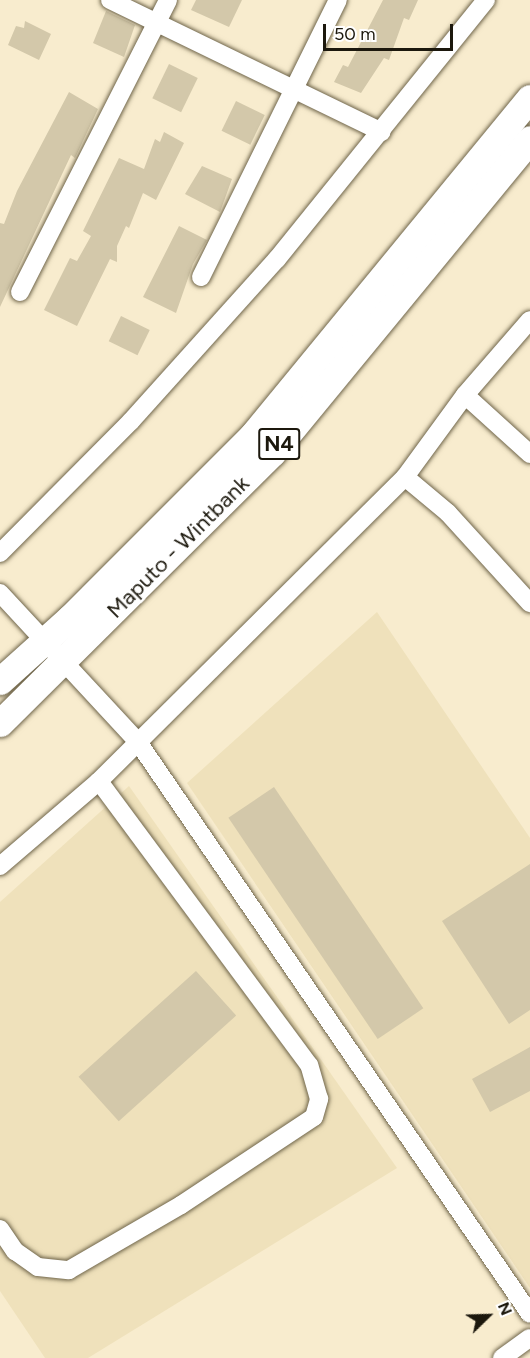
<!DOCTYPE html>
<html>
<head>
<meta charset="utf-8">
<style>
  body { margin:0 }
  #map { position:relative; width:530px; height:1358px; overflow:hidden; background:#f8ecce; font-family:Figtree,sans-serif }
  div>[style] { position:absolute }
  .built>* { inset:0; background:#efe1bb }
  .building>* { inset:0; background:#d3c8aa; transform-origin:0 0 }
  .roads { filter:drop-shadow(0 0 2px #6f654a) drop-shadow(0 0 2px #6f654a) }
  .minor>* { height:18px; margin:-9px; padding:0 9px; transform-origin:9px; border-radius:9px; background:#fff }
  .highway>* { height:27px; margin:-13.5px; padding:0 13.5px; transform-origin:13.5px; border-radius:13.5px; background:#fff }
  span { translate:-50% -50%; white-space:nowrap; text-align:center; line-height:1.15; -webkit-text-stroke:4.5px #fff; paint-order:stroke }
  .shield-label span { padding:2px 4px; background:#fff; border:2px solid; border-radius:4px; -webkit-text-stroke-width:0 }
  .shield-label { font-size:21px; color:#1c180d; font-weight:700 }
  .street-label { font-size:22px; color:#1c180d }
  .north { position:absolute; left:458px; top:1286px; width:60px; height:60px; -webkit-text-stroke:4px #fff; paint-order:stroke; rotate:67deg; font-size:16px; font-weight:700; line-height:24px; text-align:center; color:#1c180d }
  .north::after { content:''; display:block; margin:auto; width:21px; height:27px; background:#1c180d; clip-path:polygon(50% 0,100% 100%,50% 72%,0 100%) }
  .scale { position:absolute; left:323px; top:24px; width:130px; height:27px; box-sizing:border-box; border:3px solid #1c180d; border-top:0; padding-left:8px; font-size:18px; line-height:21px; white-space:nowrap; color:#1c180d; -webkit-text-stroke:4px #fff; paint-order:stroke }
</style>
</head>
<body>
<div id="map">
  <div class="built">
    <div style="clip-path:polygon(377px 612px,530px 838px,530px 1288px,187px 783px)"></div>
    <div style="clip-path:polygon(129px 786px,397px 1168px,88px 1358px,45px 1358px,0 1291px,0 902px)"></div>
  </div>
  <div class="building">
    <div style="clip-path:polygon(196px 0,242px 0,229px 27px,191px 10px)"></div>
    <div style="clip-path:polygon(383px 0,418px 0,409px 20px,404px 18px,389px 60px,384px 58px,361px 93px,334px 82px,343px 65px,348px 67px)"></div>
    <div style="clip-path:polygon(106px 11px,135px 25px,124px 57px,93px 43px)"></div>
    <div style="clip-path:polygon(25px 21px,51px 34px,39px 60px,8px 45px,16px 26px,24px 28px)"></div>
    <div style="left:169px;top:64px;width:32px;height:38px;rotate:26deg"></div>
    <div style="clip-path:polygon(69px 92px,98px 109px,75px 158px,71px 155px,0 307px,0 223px,4px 224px,17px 191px)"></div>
    <div style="left:236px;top:101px;width:32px;height:33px;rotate:26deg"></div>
    <div style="clip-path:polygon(164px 132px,184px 143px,156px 200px,143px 193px,129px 228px,126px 226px,117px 246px,117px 262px,110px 259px,77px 326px,44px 310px,70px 258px,77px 261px,91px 236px,83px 231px,119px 158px,144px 169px,155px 139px,160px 142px)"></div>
    <div style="clip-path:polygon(202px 166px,232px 179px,220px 212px,185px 194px)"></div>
    <div style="clip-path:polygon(179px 226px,207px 240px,193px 264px,176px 313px,143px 297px)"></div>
    <div style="left:121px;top:316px;width:32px;height:28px;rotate:26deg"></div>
    <div style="left:274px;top:787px;width:267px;height:55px;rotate:56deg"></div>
    <div style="clip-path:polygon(530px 864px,530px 1010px,509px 1024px,442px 921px)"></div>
    <div style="left:196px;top:971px;width:60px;height:158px;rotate:48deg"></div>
    <div style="clip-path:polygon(530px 1047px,530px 1091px,490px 1112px,472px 1079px)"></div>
  </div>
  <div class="roads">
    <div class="minor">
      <div style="left:110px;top:0;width:302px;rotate:25.9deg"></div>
      <div style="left:201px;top:277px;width:309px;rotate:-63.7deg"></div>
      <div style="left:20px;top:292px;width:327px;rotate:-63.1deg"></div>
      <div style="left:465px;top:395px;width:88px;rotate:42.2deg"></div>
      <div style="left:405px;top:477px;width:56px;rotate:39.9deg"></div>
      <div style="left:448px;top:513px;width:122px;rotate:47.7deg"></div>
      <div style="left:0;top:553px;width:186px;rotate:-45.2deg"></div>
      <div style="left:131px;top:421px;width:218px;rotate:-48deg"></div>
      <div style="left:277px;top:259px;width:333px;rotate:-51.1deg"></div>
      <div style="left:0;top:593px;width:203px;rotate:47.2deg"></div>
      <div style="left:138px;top:742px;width:693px;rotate:55.58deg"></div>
      <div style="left:0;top:866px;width:130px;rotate:-40.6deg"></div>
      <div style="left:99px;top:781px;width:431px;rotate:-44.8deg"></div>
      <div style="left:405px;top:477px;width:102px;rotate:-53.8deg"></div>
      <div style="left:465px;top:395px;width:99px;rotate:-49.1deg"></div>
      <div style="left:0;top:1229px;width:27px;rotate:56deg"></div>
      <div style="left:15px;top:1251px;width:28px;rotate:35deg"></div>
      <div style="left:38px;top:1267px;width:31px;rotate:6deg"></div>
      <div style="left:69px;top:1270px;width:129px;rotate:-30.1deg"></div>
      <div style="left:181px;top:1205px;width:159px;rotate:-33.5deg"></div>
      <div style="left:314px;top:1117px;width:19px;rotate:-74deg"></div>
      <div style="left:319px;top:1099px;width:35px;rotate:-106deg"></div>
      <div style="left:309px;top:1065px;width:353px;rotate:-126.5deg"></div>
      <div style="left:502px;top:1358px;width:34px;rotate:-36deg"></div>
    </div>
    <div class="highway">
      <div style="left:0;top:681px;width:94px;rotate:-42deg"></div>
      <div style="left:70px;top:618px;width:259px;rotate:-45deg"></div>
      <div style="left:253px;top:435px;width:436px;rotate:-50.6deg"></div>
      <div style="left:0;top:723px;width:383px;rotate:-44.8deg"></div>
      <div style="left:272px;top:453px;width:406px;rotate:-50.6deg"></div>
    </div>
  </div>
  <div class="shield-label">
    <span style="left:279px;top:444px">N4</span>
  </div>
  <div class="street-label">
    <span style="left:178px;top:547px;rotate:-45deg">Maputo - Wintbank</span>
  </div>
  <div class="north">N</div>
  <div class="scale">50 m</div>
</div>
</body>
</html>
